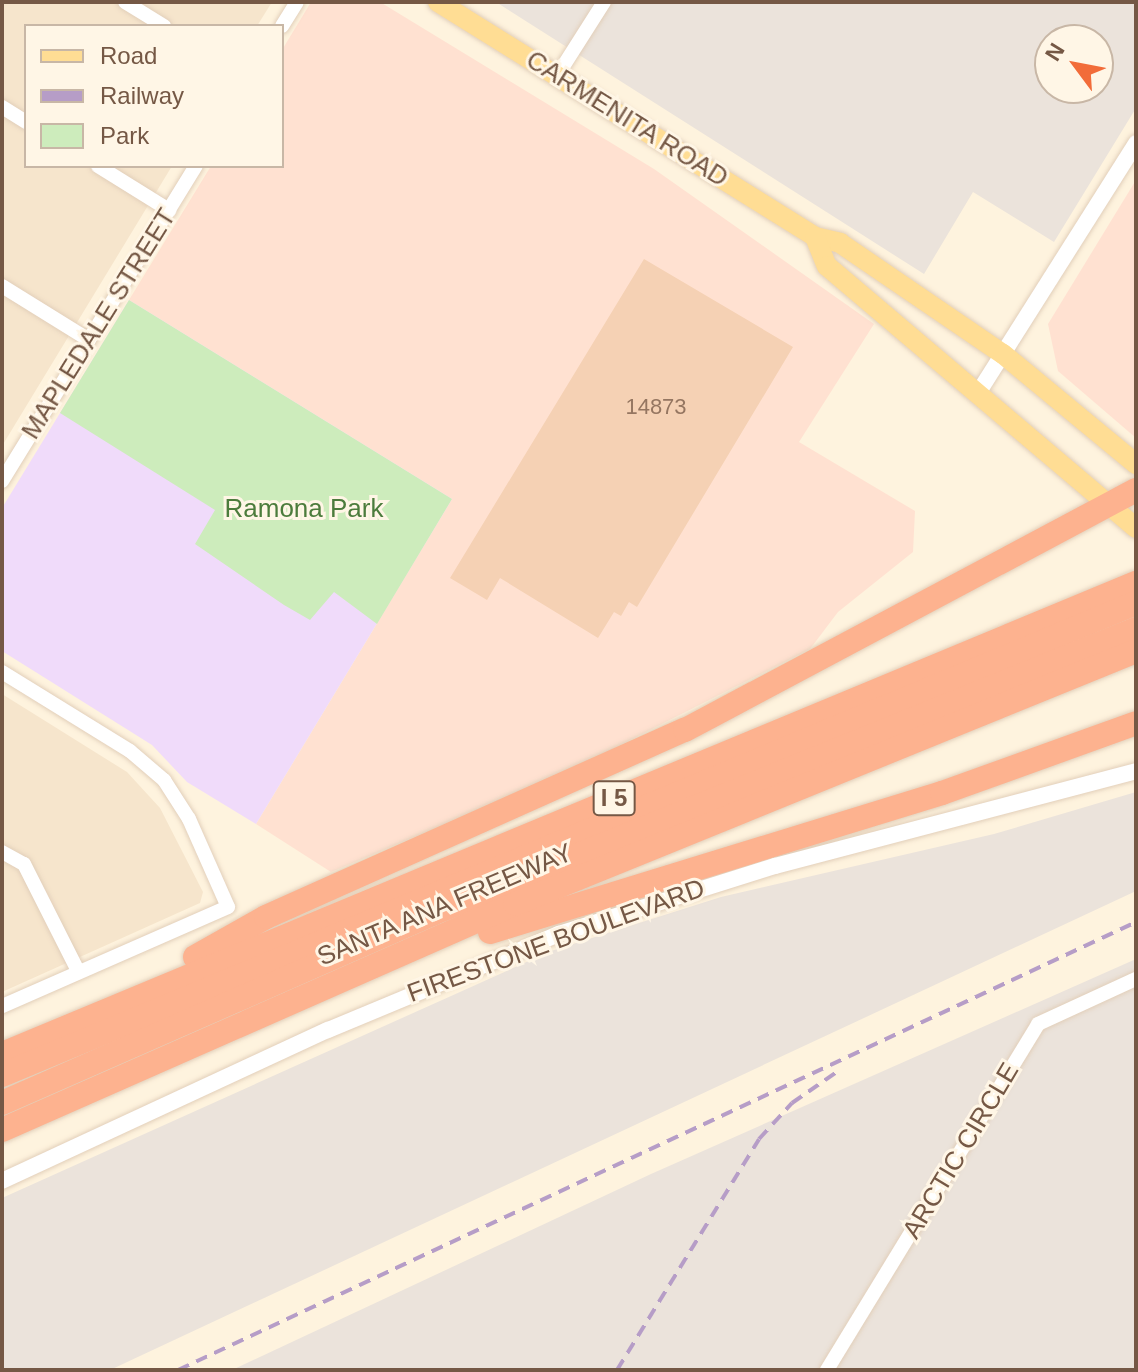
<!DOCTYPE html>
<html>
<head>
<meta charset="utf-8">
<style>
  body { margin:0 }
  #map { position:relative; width:1138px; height:1372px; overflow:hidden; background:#fef3de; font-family:Helvetica,sans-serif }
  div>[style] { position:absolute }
  .residential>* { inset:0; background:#f6e5cc }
  .commercial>* { inset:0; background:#ffe1d1 }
  .industrial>* { inset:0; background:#ebe3db }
  .education>* { inset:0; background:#f0dbfa }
  .green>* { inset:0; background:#cdecbc }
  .building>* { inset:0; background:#f5d1b4 }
  .roads { filter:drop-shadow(0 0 2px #e2cfba) drop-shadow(0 0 2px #e2cfba) }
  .minor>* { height:14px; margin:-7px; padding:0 7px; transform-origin:7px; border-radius:7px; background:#fff }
  .tertiary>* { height:16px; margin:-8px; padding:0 8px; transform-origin:8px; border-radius:8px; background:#fff }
  .primary>* { height:20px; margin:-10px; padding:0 10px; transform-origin:10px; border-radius:10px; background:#ffdd94 }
  .motorway>* { height:24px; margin:-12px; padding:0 12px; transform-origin:12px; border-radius:12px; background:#fdb28f }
  .rail>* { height:4px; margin-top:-2px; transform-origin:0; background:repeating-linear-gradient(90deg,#b69dc7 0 12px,transparent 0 20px) }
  span { translate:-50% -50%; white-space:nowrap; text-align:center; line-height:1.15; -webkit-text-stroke:6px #fff6e6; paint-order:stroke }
  .number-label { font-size:22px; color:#957661 }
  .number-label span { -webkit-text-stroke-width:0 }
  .shield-label span { padding:2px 6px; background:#fff6e6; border:2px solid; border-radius:6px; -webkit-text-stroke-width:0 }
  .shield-label { font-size:24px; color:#755845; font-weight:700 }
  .street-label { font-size:26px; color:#755845 }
  .park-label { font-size:26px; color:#4c7c3c }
  .frame { position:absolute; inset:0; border:4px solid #755845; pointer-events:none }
  .legend { position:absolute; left:24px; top:24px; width:260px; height:144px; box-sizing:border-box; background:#fff6e6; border:2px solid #c8b7a6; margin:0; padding:10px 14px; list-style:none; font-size:24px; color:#755845 }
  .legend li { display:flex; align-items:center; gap:16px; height:40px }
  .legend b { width:40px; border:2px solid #c8b7a6 }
  .north { position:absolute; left:1034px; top:24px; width:80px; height:80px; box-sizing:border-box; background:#fff6e6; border:2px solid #c8b7a6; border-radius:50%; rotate:302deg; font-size:22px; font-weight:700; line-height:32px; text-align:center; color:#755845 }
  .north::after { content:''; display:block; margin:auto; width:28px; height:36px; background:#f26c39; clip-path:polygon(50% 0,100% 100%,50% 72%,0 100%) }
</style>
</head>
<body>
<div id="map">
  <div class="residential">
    <div style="clip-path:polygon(2px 2px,272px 2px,257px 26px,26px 26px,26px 166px,172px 166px,2px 446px)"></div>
    <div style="clip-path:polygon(2px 694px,127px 772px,160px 808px,203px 892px,200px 903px,2px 992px)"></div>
  </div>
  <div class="commercial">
    <div style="clip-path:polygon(311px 2px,380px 2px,654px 169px,874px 324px,799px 442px,915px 511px,913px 552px,838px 612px,810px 649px,561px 775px,331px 872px,256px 824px,452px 499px,129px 300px,211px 166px,282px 166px,282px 50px)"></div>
    <div style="clip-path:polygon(1136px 180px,1136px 438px,1058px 371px,1048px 324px)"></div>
  </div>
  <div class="industrial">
    <div style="clip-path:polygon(evenodd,496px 2px,1136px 2px,1136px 108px,1054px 242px,973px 192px,924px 274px,496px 2px,1050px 40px,1098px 40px,1098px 88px,1050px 88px,1050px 40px)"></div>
    <div style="clip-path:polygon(1136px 792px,1136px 891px,110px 1370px,2px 1370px,2px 1198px,551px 951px,721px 897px,994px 834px)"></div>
    <div style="clip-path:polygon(1136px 959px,1136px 1370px,232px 1370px,651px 1174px)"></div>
  </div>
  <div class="education">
    <div style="clip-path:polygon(129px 300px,452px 499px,256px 824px,187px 782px,152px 745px,2px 651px,2px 508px)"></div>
  </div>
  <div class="green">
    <div style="clip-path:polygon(129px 300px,452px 499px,377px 624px,334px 592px,310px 620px,284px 605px,195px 544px,215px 510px,60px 413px)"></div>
  </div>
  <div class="building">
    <div style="clip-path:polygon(644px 259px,793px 347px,637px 607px,629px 602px,621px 616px,614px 612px,598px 638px,500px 578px,487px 600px,450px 578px)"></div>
  </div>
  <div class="roads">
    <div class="minor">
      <div style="left:125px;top:2px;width:46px;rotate:31.6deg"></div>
      <div style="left:282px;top:26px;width:28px;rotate:-58deg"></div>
      <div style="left:557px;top:76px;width:88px;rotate:-57.6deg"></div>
      <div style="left:2px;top:107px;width:28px;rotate:32deg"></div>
      <div style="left:98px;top:166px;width:84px;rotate:31.8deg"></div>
      <div style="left:2px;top:286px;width:102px;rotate:31.8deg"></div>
      <div style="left:2px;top:481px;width:370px;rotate:-58.4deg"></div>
      <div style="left:2px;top:672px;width:150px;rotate:31.7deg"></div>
      <div style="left:130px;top:751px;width:45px;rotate:40.5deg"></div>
      <div style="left:164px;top:780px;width:46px;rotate:57.3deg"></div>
      <div style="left:189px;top:819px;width:96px;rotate:66.1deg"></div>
      <div style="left:228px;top:907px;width:247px;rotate:156.3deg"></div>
      <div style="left:2px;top:852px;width:25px;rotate:29deg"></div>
      <div style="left:24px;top:864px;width:120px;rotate:63.2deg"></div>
      <div style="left:827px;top:1370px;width:405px;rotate:-58.6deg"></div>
      <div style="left:1038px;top:1024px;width:108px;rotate:-24.7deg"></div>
    </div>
    <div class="tertiary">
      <div style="left:980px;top:390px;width:292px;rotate:-57.7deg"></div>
      <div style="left:2px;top:1181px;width:359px;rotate:-24.9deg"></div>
      <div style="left:328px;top:1030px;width:250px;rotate:-22.6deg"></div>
      <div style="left:559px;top:934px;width:226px;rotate:-17.5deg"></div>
      <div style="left:775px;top:866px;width:373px;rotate:-14.7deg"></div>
    </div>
    <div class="primary">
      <div style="left:438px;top:2px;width:444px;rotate:31.9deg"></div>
      <div style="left:815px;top:237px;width:26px;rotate:13deg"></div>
      <div style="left:840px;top:243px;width:197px;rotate:34.3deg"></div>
      <div style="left:1003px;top:354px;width:173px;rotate:39.6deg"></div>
      <div style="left:815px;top:237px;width:31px;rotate:68deg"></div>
      <div style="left:827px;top:266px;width:405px;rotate:40.3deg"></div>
    </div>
    <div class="motorway">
      <div style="left:490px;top:932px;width:473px;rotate:-17.1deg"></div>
      <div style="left:942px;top:793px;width:206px;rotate:-19.8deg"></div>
      <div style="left:195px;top:957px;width:81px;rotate:-29.4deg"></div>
      <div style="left:266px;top:917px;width:459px;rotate:-24.1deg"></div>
      <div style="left:685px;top:730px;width:511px;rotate:-28.02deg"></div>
      <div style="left:2px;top:1054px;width:1228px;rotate:-22.56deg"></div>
      <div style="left:2px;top:1075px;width:1228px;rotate:-22.6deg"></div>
      <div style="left:2px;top:1103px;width:470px;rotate:-23.7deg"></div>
      <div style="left:432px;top:914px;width:760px;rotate:-22.04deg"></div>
      <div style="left:2px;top:1130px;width:561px;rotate:-23.78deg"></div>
      <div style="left:515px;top:904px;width:671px;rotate:-22.17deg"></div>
    </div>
  </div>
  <div class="rail">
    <div style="left:178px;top:1370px;width:1058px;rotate:-25.06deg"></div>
    <div style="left:617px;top:1370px;width:271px;rotate:-58.4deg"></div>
    <div style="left:759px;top:1139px;width:49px;rotate:-47.5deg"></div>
    <div style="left:792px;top:1103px;width:56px;rotate:-34.8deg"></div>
  </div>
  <div class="number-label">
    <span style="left:656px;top:407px">14873</span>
  </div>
  <div class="shield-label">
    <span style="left:614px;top:798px">I 5</span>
  </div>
  <div class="street-label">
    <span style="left:627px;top:119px;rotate:32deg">CARMENITA ROAD</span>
    <span style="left:99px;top:324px;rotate:-58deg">MAPLEDALE STREET</span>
    <span style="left:445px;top:905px;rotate:-23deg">SANTA ANA FREEWAY</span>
    <span style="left:556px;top:941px;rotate:-20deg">FIRESTONE BOULEVARD</span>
    <span style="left:961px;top:1151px;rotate:-59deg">ARCTIC CIRCLE</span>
  </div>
  <div class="park-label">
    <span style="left:304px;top:509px">Ramona Park</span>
  </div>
  <div class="frame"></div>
  <ul class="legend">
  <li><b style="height:10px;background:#ffdd94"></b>Road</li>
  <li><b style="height:10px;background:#b69dc7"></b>Railway</li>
  <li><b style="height:22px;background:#cdecbc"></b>Park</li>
  </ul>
  <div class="north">N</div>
</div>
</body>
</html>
